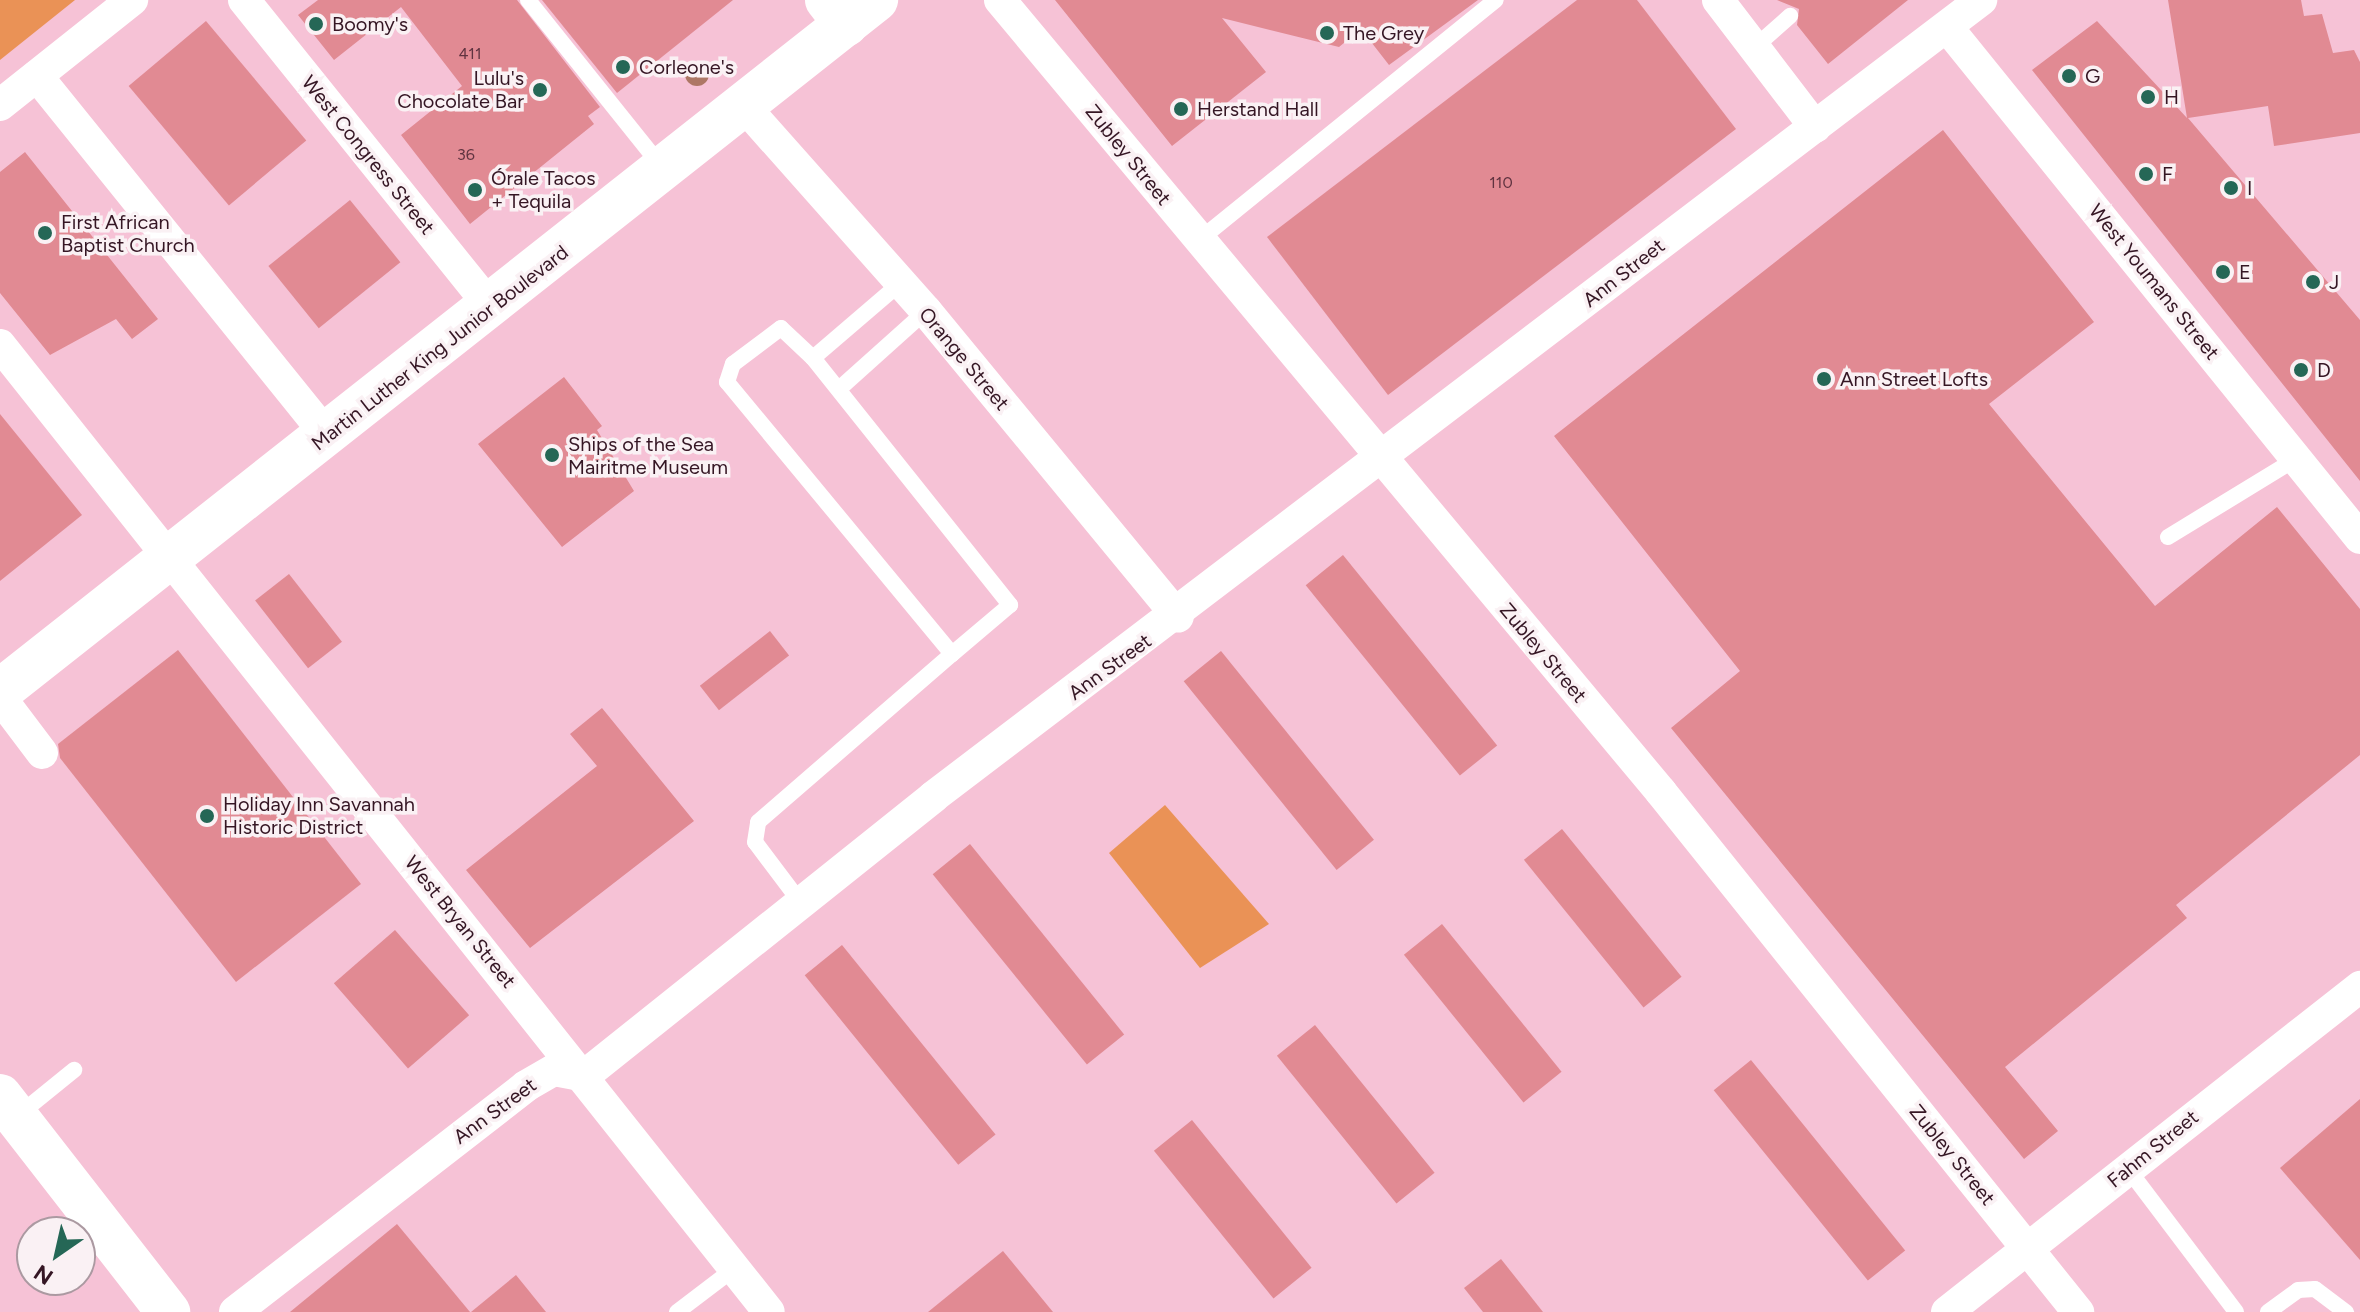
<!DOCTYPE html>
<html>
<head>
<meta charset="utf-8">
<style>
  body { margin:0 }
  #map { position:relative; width:2360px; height:1312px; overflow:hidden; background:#f6c2d6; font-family:Figtree,sans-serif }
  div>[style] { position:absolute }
  .green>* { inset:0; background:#ea9256 }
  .building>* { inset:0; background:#e18a93; transform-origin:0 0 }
  .lane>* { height:16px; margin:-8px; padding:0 8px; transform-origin:8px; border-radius:8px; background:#fff }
  .street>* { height:32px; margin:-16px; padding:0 16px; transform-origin:16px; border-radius:16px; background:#fff }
  .secondary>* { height:44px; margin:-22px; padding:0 22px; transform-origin:22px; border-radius:22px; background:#fff }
  .primary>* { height:44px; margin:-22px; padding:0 22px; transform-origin:22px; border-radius:22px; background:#fff }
  .trees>* { width:24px; height:24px; margin:-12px; border-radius:50%; background:#ad7765 }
  .dots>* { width:22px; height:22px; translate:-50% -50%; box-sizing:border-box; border:4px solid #faf1f4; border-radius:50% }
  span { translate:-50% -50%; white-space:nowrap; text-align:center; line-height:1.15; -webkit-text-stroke:7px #faf1f4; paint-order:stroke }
  .number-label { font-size:16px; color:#603340 }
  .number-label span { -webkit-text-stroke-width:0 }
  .poi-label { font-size:20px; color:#351624 }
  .left { translate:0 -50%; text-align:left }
  .right { translate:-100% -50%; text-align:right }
  .street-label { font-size:20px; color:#351624 }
  .north { position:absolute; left:16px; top:1216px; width:80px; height:80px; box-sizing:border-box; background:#faf1f4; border:2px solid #ab99a1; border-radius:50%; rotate:214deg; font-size:22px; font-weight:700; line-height:32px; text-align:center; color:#351624 }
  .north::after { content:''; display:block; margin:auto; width:28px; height:36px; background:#256756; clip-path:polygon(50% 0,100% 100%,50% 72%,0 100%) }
</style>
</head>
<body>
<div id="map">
  <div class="green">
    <div style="clip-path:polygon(0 0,75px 0,0 60px)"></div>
    <div style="clip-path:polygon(1165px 805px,1269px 924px,1200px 968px,1109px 853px)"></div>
  </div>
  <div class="building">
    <div style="clip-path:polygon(318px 0,517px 0,600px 107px,588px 116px,594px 124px,470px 224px,401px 135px,462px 86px,401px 7px,334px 60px,298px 15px)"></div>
    <div style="clip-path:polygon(542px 0,733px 0,617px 93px)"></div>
    <div style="clip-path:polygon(1055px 0,1478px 0,1389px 65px,1361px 29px,1339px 47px,1222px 18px,1266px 72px,1172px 146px)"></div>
    <div style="clip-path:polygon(1577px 0,1637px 0,1736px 129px,1388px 395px,1267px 237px)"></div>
    <div style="clip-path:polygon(1777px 0,1908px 0,1828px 64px,1797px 25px,1799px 9px)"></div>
    <div style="clip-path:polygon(2168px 0,2301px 0,2304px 16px,2322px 14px,2333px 53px,2354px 50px,2360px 62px,2360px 133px,2274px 146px,2268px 106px,2188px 118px,2360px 320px,2360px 481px,2032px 70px,2097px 21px,2187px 118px)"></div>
    <div style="left:206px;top:21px;width:156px;height:101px;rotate:50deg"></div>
    <div style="clip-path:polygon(1943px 130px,2094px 322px,1989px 404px,2155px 606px,2277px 507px,2360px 609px,2360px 755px,2176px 905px,2187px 918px,2005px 1067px,2058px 1131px,2024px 1159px,1671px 728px,1740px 671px,1554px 436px)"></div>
    <div style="clip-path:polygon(25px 152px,158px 319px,132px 339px,116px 319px,50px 355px,0 293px,0 172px)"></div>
    <div style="left:350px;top:200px;width:80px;height:105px;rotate:51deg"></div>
    <div style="clip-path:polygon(564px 377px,602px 426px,597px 430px,634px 491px,562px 547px,478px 444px)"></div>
    <div style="clip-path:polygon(0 414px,82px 515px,0 581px)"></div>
    <div style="left:1343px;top:555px;width:245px;height:48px;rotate:51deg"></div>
    <div style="left:289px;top:574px;width:86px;height:43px;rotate:52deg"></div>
    <div style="left:770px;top:631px;width:31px;height:89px;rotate:52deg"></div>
    <div style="clip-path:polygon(178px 650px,361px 884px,236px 982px,60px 758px,58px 744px)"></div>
    <div style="left:1221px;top:651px;width:243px;height:48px;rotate:51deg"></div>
    <div style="clip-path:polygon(602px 708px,694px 821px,530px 948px,466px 870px,597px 766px,570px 734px)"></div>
    <div style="left:1562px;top:829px;width:190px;height:49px;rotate:51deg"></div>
    <div style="left:970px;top:844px;width:245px;height:48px;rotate:51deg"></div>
    <div style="left:1442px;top:924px;width:190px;height:49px;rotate:51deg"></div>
    <div style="left:395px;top:930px;width:113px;height:81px;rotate:49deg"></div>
    <div style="left:842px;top:945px;width:244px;height:48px;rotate:51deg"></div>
    <div style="left:1315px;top:1025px;width:190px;height:49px;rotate:51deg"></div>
    <div style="left:1751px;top:1060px;width:245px;height:48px;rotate:51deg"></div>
    <div style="clip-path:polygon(2360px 1099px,2360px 1260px,2280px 1168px)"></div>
    <div style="left:1192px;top:1120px;width:190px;height:49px;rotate:51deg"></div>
    <div style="clip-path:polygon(397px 1224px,470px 1312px,290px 1312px)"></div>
    <div style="clip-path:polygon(1003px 1251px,1053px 1312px,928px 1312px)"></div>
    <div style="clip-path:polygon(1501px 1259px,1543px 1312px,1483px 1312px,1464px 1288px)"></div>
    <div style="clip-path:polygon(516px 1275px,546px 1312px,471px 1312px)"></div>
  </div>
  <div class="lane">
    <div style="left:528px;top:0;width:214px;rotate:51.3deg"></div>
    <div style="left:1755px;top:47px;width:47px;rotate:-41.5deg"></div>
    <div style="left:1198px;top:241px;width:383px;rotate:-39deg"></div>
    <div style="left:781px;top:328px;width:44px;rotate:43.2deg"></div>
    <div style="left:813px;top:358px;width:316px;rotate:51.4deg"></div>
    <div style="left:1010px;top:605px;width:76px;rotate:139.8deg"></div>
    <div style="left:952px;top:654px;width:353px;rotate:-129.6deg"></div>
    <div style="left:727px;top:382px;width:19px;rotate:-72deg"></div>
    <div style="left:733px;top:364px;width:60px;rotate:-36.9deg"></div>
    <div style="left:813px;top:358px;width:111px;rotate:-40.6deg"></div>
    <div style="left:839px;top:389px;width:117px;rotate:-41.9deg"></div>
    <div style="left:2168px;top:537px;width:150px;rotate:-31.4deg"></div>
    <div style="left:801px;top:903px;width:76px;rotate:-127deg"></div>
    <div style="left:755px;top:842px;width:20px;rotate:-81deg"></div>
    <div style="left:758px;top:822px;width:257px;rotate:-40.9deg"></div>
    <div style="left:16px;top:1117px;width:75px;rotate:-39deg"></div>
    <div style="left:2128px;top:1169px;width:179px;rotate:52.9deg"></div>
    <div style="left:677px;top:1312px;width:73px;rotate:-37.2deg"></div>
    <div style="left:2268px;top:1312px;width:37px;rotate:-36deg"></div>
    <div style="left:2298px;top:1290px;width:17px;rotate:-3deg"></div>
    <div style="left:2315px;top:1289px;width:39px;rotate:37deg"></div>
  </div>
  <div class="street">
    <div style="left:244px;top:0;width:396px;rotate:51.2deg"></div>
    <div style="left:1000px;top:0;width:1032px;rotate:50.15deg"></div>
    <div style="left:1661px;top:792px;width:667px;rotate:51.27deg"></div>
    <div style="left:1718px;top:0;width:160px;rotate:52.6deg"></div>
    <div style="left:1947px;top:27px;width:657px;rotate:51.05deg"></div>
    <div style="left:37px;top:76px;width:464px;rotate:51.1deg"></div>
    <div style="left:0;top:105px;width:169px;rotate:-38.5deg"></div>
    <div style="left:744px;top:106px;width:274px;rotate:48.4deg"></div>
    <div style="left:926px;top:311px;width:396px;rotate:50.5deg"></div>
    <div style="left:0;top:345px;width:1235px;rotate:51.51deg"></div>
    <div style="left:0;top:697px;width:70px;rotate:53.1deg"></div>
    <div style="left:235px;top:1312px;width:368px;rotate:-37.8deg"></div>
    <div style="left:526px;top:1086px;width:32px;rotate:-30deg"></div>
    <div style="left:554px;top:1070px;width:31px;rotate:11deg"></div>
    <div style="left:584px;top:1076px;width:447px;rotate:-38.6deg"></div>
    <div style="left:933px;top:797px;width:1317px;rotate:-37.25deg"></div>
    <div style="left:1947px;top:1312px;width:526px;rotate:-38.2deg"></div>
  </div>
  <div class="secondary">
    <div style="left:827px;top:0;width:31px;rotate:52deg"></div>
  </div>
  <div class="primary">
    <div style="left:0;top:691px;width:1116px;rotate:-38.27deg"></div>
    <div style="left:0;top:1096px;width:274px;rotate:52.1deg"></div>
  </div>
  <div class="trees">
    <div style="left:697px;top:74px"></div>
  </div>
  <div class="dots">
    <div style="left:316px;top:24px;background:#256756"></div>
    <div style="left:1327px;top:33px;background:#256756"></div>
    <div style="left:623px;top:67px;background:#256756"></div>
    <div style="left:2069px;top:76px;background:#256756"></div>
    <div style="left:540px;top:90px;background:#256756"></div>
    <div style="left:2148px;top:97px;background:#256756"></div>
    <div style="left:1181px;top:109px;background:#256756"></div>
    <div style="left:2146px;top:174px;background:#256756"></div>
    <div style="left:2231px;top:188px;background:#256756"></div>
    <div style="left:475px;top:190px;background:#256756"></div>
    <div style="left:45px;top:233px;background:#256756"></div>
    <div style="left:2223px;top:272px;background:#256756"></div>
    <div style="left:2313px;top:282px;background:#256756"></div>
    <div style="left:2301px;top:370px;background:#256756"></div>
    <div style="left:1824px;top:379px;background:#256756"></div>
    <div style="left:552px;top:455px;background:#256756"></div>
    <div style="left:207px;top:816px;background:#256756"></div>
  </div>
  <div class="number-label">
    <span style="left:470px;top:54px">411</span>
    <span style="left:466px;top:155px">36</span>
    <span style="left:1501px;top:183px">110</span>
  </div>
  <div class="poi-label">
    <span class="left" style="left:332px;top:24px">Boomy's</span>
    <span class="left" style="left:1343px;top:33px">The Grey</span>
    <span class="left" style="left:639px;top:67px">Corleone's</span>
    <span class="left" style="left:2085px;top:76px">G</span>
    <span class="right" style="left:524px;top:90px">Lulu's<br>Chocolate Bar</span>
    <span class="left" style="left:2164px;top:97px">H</span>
    <span class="left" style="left:1197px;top:109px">Herstand Hall</span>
    <span class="left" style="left:2162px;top:174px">F</span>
    <span class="left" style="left:491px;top:190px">Órale Tacos<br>+ Tequila</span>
    <span class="left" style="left:2247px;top:188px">I</span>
    <span class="left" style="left:61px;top:234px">First African<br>Baptist Church</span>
    <span class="left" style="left:2239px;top:272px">E</span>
    <span class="left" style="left:2329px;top:282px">J</span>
    <span class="left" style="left:2317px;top:370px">D</span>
    <span class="left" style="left:1840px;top:379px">Ann Street Lofts</span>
    <span class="left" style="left:568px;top:456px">Ships of the Sea<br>Mairitme Museum</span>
    <span class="left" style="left:223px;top:816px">Holiday Inn Savannah<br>Historic District</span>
  </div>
  <div class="street-label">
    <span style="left:368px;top:155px;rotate:51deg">West Congress Street</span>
    <span style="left:1128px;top:155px;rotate:51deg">Zubley Street</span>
    <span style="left:1624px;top:273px;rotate:-38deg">Ann Street</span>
    <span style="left:2154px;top:282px;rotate:51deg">West Youmans Street</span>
    <span style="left:440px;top:348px;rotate:-38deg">Martin Luther King Junior Boulevard</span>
    <span style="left:964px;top:359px;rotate:50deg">Orange Street</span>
    <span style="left:1543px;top:653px;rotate:50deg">Zubley Street</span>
    <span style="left:1110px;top:667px;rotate:-36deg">Ann Street</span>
    <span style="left:460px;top:922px;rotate:51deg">West Bryan Street</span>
    <span style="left:495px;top:1111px;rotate:-36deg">Ann Street</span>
    <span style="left:2153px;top:1149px;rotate:-39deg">Fahm Street</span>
    <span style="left:1952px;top:1155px;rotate:51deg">Zubley Street</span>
  </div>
  <div class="north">N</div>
</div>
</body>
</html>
